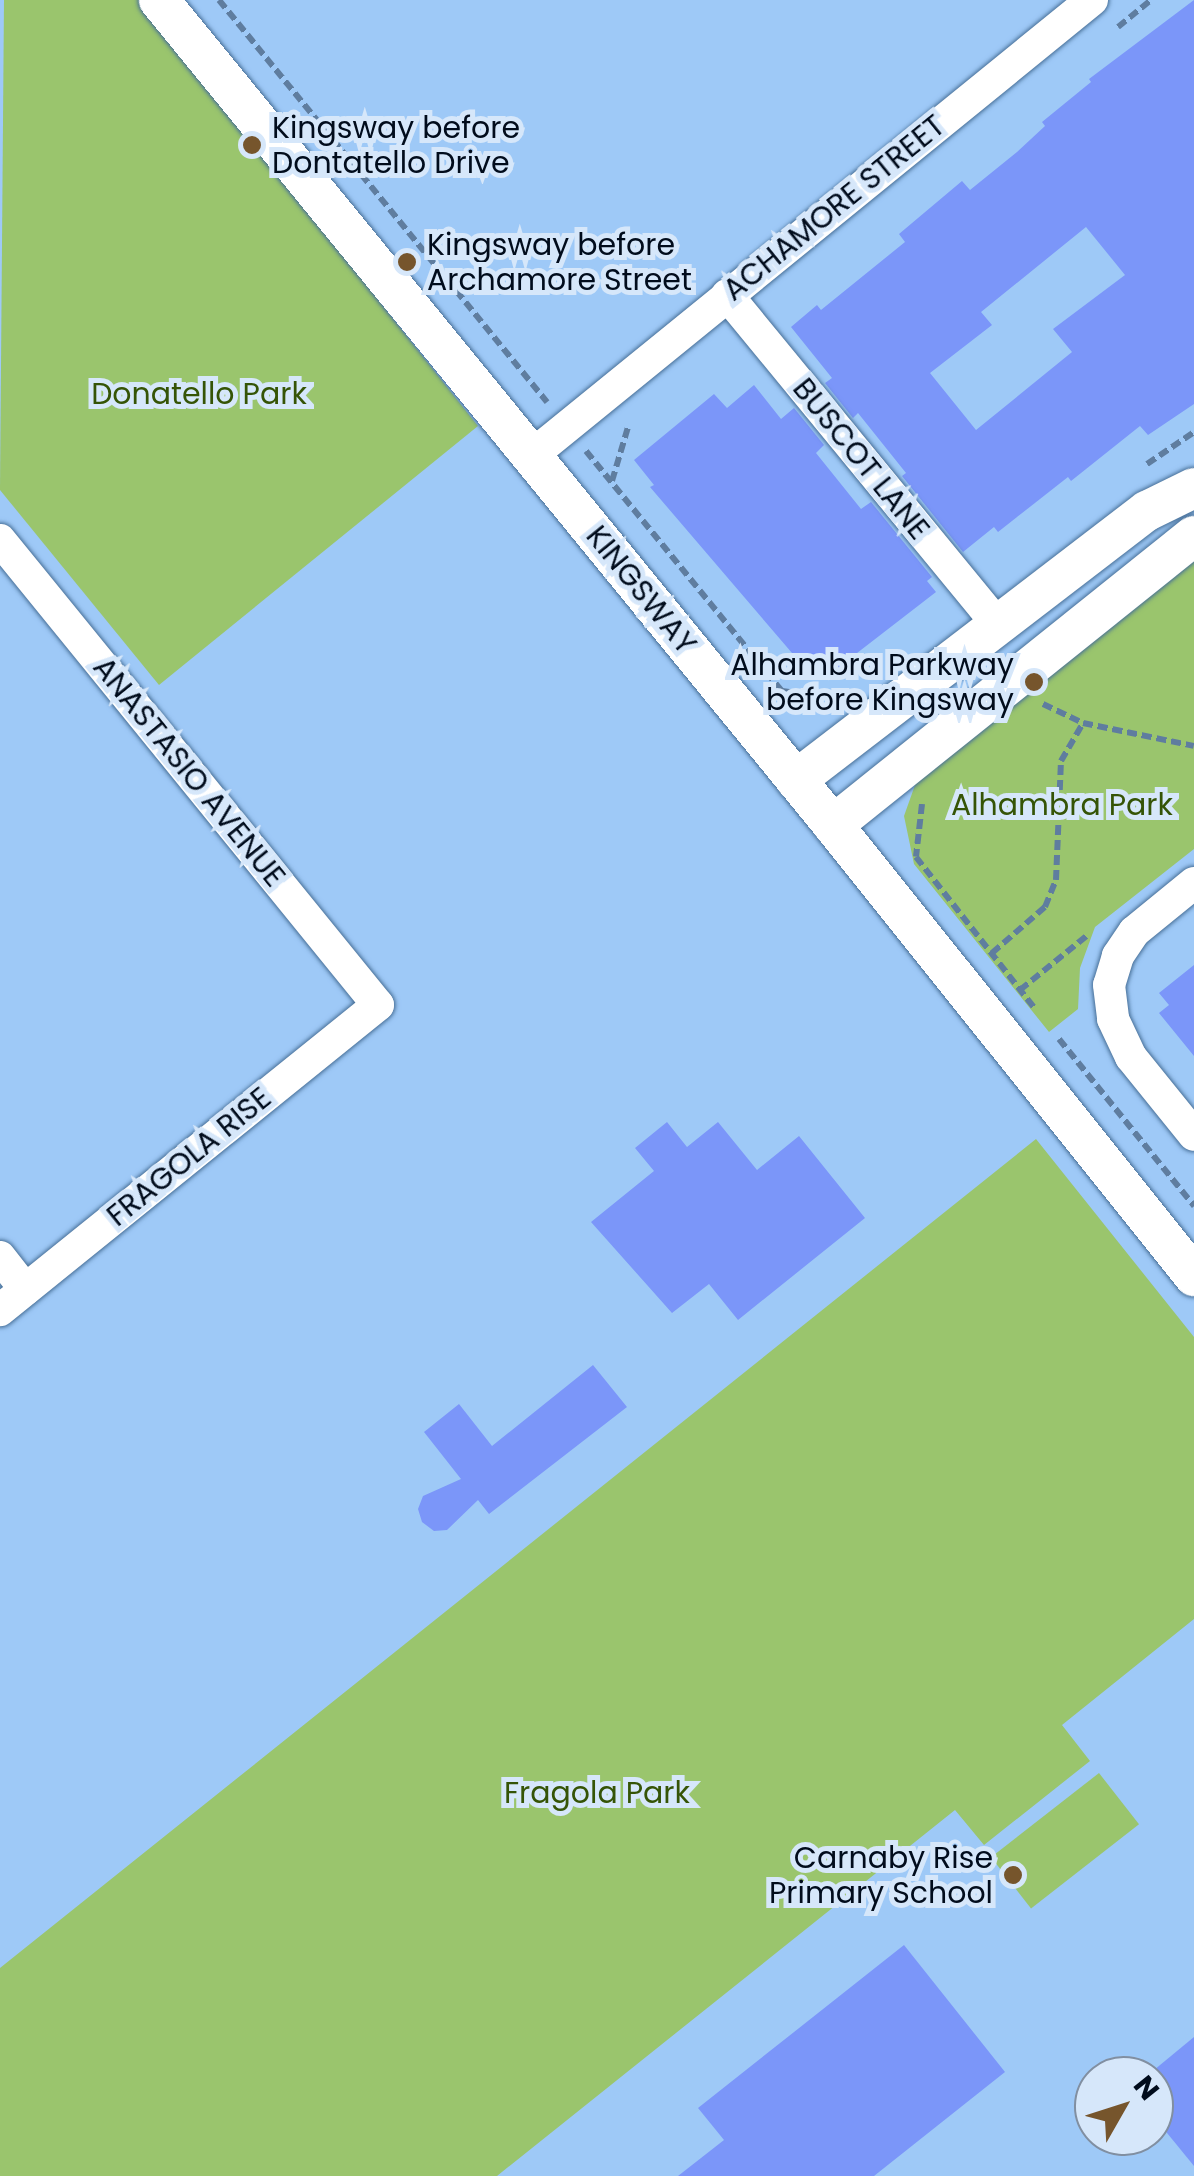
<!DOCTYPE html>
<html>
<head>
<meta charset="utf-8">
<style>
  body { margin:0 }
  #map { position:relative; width:1194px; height:2176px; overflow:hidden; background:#9ec9f7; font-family:Poppins,sans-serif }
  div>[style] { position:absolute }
  .green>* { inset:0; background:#9ac56d; transform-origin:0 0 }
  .building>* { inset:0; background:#7b96f9 }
  .path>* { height:6px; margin-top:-3px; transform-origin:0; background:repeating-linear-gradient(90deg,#5f7d9f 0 10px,transparent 0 15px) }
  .roads { filter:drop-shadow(0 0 2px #476f97) drop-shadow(0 0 2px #476f97) }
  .minor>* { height:32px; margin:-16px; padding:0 16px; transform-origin:16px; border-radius:16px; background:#fff }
  .tertiary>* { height:40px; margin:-20px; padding:0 20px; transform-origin:20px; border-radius:20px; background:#fff }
  .dots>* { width:28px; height:28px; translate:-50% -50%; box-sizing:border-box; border:5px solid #d6e7fa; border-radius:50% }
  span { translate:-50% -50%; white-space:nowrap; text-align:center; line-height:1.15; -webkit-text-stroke:10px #d6e7fa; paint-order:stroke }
  .poi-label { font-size:30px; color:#010c1c }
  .left { translate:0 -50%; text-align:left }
  .right { translate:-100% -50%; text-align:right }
  .street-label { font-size:30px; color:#010c1c }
  .park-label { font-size:30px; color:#355406 }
  .north { position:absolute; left:1074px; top:2056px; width:100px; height:100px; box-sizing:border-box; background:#d6e7fa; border:2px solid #818fa1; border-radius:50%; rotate:51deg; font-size:28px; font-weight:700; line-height:40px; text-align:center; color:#010c1c }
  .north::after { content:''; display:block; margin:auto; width:35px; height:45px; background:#76552c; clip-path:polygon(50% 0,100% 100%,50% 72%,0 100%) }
</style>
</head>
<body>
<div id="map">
  <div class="green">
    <div style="clip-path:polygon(4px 0,140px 0,478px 426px,159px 685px,0 490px)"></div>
    <div style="clip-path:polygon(1194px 552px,1194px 849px,1095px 927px,1080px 968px,1078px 1009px,1049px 1032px,914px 864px,904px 816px,920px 771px)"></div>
    <div style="clip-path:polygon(1036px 1139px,1194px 1337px,1194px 1619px,1062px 1725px,1090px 1761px,984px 1845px,955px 1810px,497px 2176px,0 2176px,0 1968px)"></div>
    <div style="left:1099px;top:1773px;width:65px;height:137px;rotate:52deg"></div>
  </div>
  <div class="building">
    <div style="clip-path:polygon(evenodd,1194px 0,1194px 404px,1148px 435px,1140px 426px,1071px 481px,1068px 477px,998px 532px,994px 527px,963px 552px,902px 476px,906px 473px,858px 413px,853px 418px,825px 383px,832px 378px,791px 327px,817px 305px,821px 310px,905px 242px,899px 234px,962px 181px,970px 190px,1017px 152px,1045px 126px,1042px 122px,1091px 82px,1089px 79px,1194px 0,1086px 227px,1125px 275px,1053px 329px,1072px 352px,976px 430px,930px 373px,992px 325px,981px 312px,1086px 227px)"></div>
    <div style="clip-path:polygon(754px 385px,781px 419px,794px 408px,824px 445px,816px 453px,861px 509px,871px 502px,932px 577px,927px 581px,936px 592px,826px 677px,818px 667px,810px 674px,650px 487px,654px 485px,634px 460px,714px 394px,727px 408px)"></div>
    <div style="clip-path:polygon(1194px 965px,1194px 1056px,1159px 1013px,1169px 1005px,1159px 993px)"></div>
    <div style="clip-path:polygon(667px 1122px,687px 1147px,718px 1122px,757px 1170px,799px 1136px,865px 1218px,738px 1320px,709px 1284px,672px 1313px,591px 1222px,654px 1171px,635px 1148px)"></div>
    <div style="clip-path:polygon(593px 1365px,627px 1407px,489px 1514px,478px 1500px,447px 1530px,434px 1531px,422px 1522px,418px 1509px,423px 1496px,461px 1479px,424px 1432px,459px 1404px,492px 1446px)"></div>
    <div style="clip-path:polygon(904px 1945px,1005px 2072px,874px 2176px,678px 2176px,724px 2140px,698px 2108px)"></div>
    <div style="clip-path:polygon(1194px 2037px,1194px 2166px,1154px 2117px,1154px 2070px)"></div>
  </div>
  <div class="path">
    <div style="left:219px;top:0;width:519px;rotate:50.79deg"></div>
    <div style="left:1118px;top:27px;width:43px;rotate:-39.3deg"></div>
    <div style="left:586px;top:451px;width:310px;rotate:50.8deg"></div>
    <div style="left:782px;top:691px;width:58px;rotate:8deg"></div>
    <div style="left:1147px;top:464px;width:57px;rotate:-34.2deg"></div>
    <div style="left:612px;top:481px;width:56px;rotate:-73.5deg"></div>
    <div style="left:1043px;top:704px;width:44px;rotate:25.4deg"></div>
    <div style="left:922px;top:804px;width:53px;rotate:96.5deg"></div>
    <div style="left:916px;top:857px;width:194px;rotate:51.9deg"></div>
    <div style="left:992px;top:953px;width:70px;rotate:-41deg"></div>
    <div style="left:1045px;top:907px;width:29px;rotate:-68deg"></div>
    <div style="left:1056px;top:880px;width:119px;rotate:-87.6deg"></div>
    <div style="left:1061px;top:761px;width:44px;rotate:-59.9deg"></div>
    <div style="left:1083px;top:723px;width:113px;rotate:11.7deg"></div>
    <div style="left:1020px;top:990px;width:89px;rotate:-39.1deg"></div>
    <div style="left:1059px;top:1039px;width:215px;rotate:51deg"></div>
  </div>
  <div class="roads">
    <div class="minor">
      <div style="left:727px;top:295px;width:424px;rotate:50.6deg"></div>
      <div style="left:531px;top:456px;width:723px;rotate:-39.11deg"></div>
      <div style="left:0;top:540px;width:599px;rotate:50.89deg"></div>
      <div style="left:378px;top:1005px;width:486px;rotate:141.1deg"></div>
      <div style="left:1194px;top:883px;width:77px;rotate:140.8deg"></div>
      <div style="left:1134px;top:932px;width:29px;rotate:124deg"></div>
      <div style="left:1118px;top:956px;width:30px;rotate:107deg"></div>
      <div style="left:1109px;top:985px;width:34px;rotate:83deg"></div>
      <div style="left:1113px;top:1019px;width:42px;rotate:64.7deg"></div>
      <div style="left:1131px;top:1057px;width:100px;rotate:51.1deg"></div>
      <div style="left:0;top:1257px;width:41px;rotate:52deg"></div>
    </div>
    <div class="tertiary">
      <div style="left:159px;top:0;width:1065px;rotate:50.75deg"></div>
      <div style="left:833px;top:825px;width:578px;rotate:51.32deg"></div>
      <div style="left:796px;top:780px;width:442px;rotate:-37.5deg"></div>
      <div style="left:1147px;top:511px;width:52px;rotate:-26.1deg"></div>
      <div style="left:833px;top:825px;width:462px;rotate:-38.7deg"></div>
    </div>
  </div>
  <div class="dots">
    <div style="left:252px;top:145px;background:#76552c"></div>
    <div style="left:407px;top:262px;background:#76552c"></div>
    <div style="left:1034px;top:682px;background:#76552c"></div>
    <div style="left:1013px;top:1875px;background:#76552c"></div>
  </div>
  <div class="poi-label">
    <span class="left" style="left:272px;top:145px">Kingsway before<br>Dontatello Drive</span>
    <span class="left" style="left:427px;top:262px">Kingsway before<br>Archamore Street</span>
    <span class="right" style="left:1014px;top:682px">Alhambra Parkway<br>before Kingsway</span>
    <span class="right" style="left:993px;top:1875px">Carnaby Rise<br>Primary School</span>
  </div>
  <div class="street-label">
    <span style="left:834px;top:208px;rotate:-39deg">ACHAMORE STREET</span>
    <span style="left:861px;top:459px;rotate:51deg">BUSCOT LANE</span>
    <span style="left:641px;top:590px;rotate:51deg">KINGSWAY</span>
    <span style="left:189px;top:772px;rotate:51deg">ANASTASIO AVENUE</span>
    <span style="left:189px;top:1157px;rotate:-39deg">FRAGOLA RISE</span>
  </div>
  <div class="park-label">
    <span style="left:199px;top:394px">Donatello Park</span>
    <span style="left:1062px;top:805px">Alhambra Park</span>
    <span style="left:597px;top:1793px">Fragola Park</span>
  </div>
  <div class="north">N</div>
</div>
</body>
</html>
